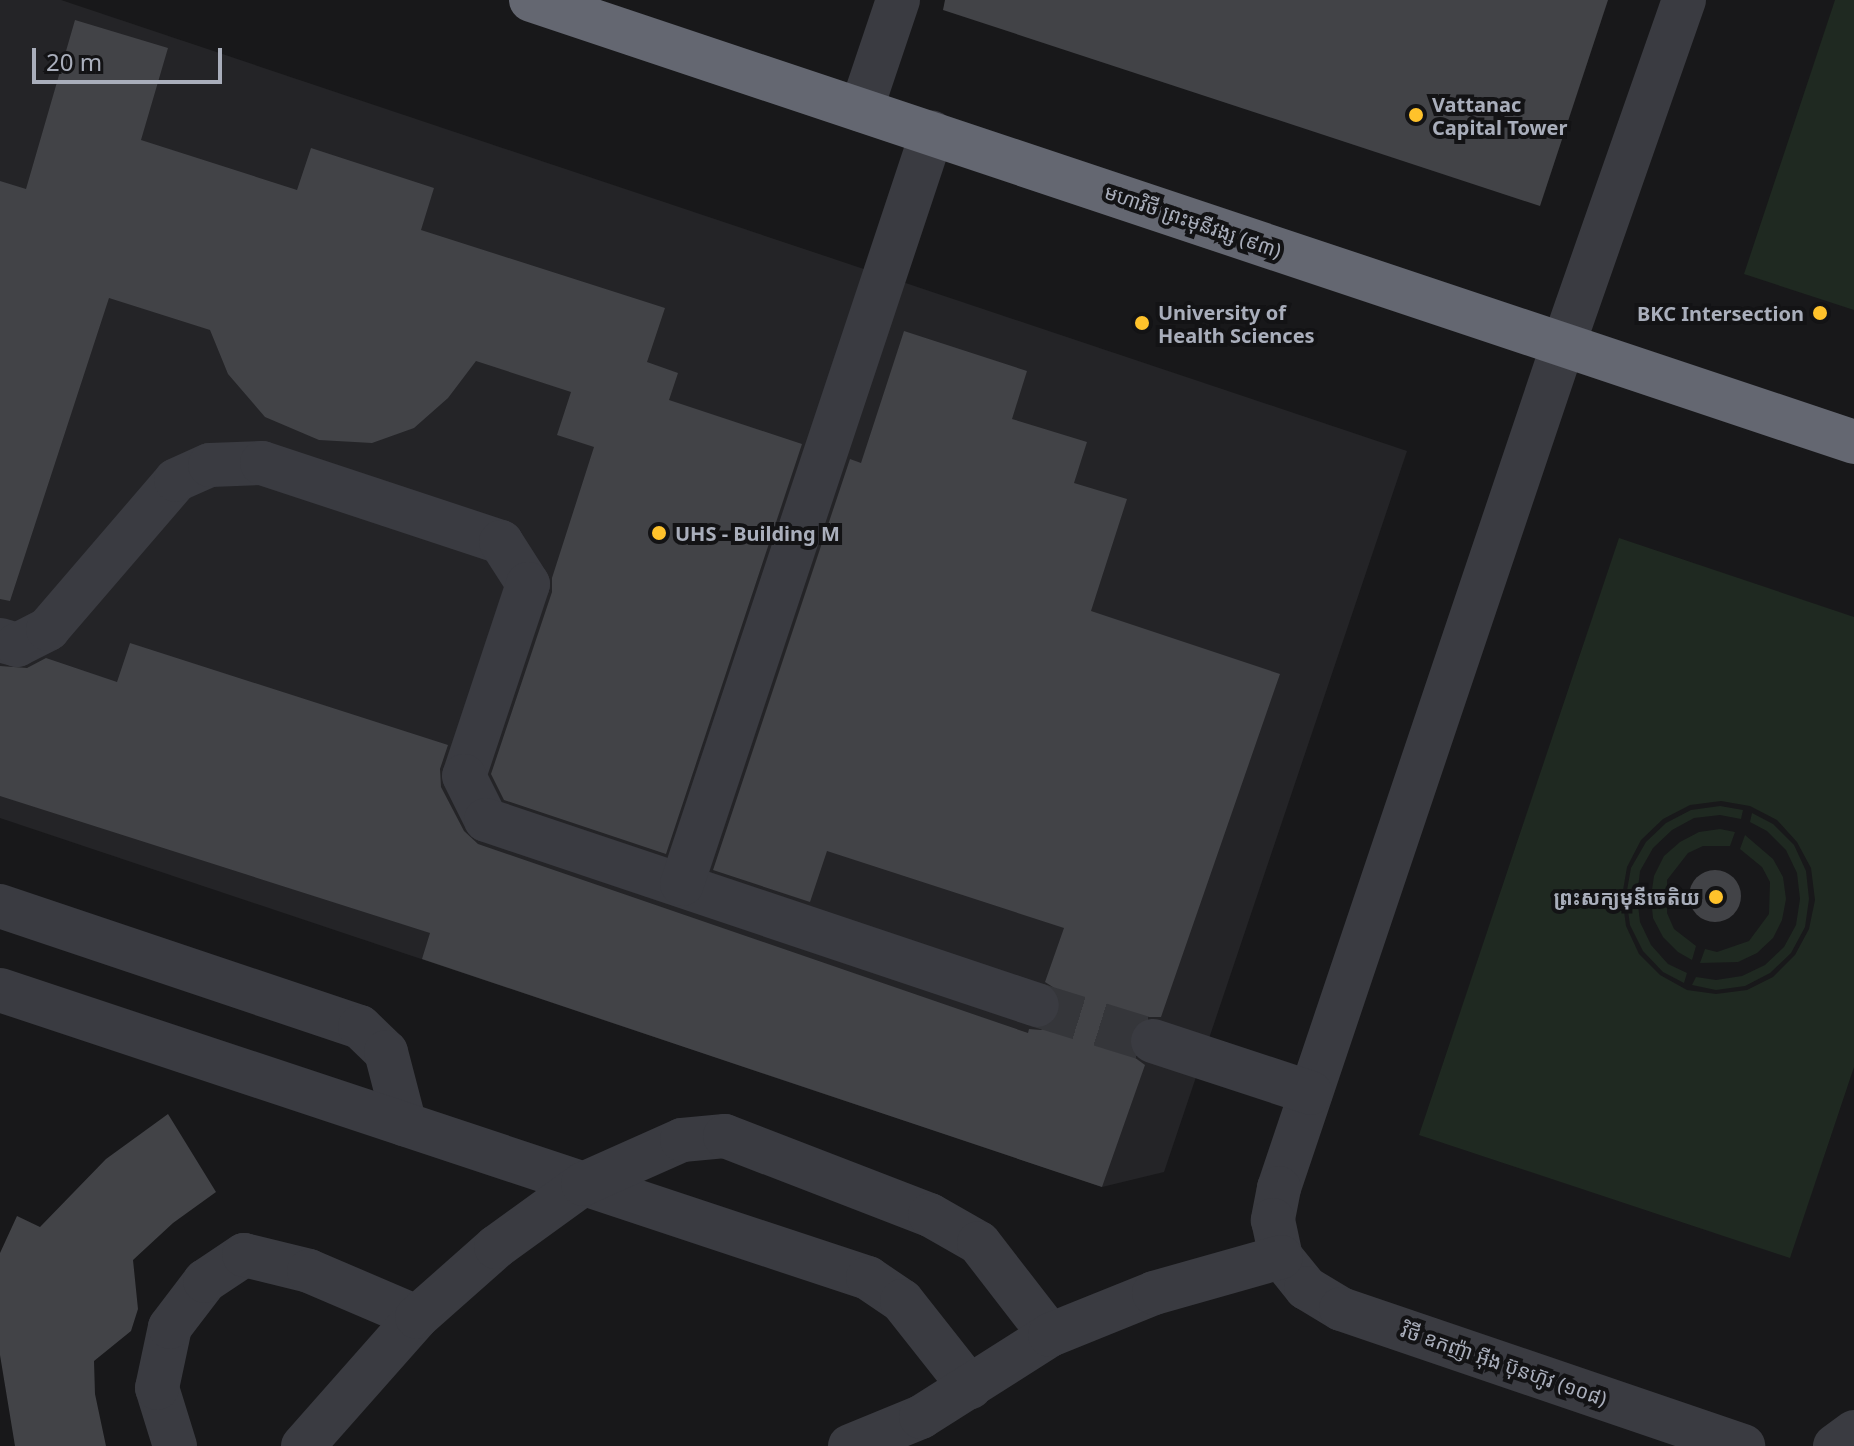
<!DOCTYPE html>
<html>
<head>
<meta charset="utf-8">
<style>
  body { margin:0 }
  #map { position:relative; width:1854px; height:1446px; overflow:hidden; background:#18181a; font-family:"Noto Sans","Noto Sans Khmer",sans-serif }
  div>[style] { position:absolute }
  .built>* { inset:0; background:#242427 }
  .green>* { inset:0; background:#1f2921 }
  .building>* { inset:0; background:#424347 }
  .round { border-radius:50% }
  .minor-tunnel>* { height:44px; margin-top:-22px; transform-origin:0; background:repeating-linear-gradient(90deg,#35363a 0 44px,transparent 0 66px) }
  .minor>* { height:44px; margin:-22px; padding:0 22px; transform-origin:22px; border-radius:22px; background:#3a3b41 }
  .highway>* { height:44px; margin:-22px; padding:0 22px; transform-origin:22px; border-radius:22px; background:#646771 }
  .dots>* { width:22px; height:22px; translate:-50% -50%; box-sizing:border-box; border:4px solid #131315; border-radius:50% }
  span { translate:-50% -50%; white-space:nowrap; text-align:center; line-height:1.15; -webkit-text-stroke:8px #131315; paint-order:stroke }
  .poi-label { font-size:20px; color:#a9aebb; font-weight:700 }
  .left { translate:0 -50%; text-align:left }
  .right { translate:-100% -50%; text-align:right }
  .street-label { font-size:20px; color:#a9aebb }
  .scale { position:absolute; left:32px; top:48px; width:190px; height:36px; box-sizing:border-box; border:4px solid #a9aebb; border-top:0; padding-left:10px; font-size:24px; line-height:28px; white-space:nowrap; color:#a9aebb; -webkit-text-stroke:6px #131315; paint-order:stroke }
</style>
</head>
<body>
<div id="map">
  <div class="built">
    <div style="clip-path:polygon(0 0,61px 0,1407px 451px,1164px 1172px,1102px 1187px,0 818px)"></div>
  </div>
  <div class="green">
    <div style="clip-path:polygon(1835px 0,1854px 0,1854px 310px,1744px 274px)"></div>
    <div style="clip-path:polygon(evenodd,1619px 538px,1854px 617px,1854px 1067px,1790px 1258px,1419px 1135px,1619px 538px,1721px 801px,1750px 806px,1777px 820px,1797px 842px,1811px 868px,1815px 900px,1809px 929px,1795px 955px,1773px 977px,1747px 990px,1716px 994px,1687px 990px,1660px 975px,1639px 954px,1626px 926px,1622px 896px,1627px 867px,1641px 840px,1663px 819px,1690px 805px,1721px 801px)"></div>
    <div style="clip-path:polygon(1720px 806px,1743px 810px,1741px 819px,1720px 815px,1694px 818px,1672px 830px,1653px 848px,1640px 871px,1637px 897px,1640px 922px,1651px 945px,1668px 964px,1687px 973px,1684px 983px,1663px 972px,1643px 951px,1630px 925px,1626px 896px,1631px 868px,1646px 842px,1666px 823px,1691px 810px)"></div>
    <div style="clip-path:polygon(1752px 813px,1773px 824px,1794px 845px,1806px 871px,1809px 899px,1805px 927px,1791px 953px,1770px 973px,1745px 986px,1716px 990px,1692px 985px,1696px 977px,1716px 980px,1742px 976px,1765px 965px,1784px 947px,1796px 925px,1800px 899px,1797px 873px,1786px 850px,1767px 831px,1750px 822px)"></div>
    <div style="clip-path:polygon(1720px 829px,1735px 832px,1730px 846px,1703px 846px,1688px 853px,1667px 880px,1667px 913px,1674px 929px,1696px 946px,1692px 960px,1678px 952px,1663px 937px,1653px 918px,1651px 897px,1654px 876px,1664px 856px,1680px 842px,1699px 832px)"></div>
    <div style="clip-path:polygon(1745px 835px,1773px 859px,1783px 877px,1786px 899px,1782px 920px,1773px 938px,1757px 953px,1738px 962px,1700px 963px,1705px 949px,1717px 952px,1749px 941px,1769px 914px,1770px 882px,1762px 867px,1740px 849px)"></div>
  </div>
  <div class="building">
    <div style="clip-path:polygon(945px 0,1608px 0,1540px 206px,943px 10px)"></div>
    <div style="clip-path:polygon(75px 20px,168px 48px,141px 140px,297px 190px,311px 148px,434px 188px,421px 230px,665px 308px,647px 362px,678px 373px,669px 400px,802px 444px,666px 854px,504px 800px,491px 774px,552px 592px,552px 578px,594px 447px,557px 435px,571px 392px,476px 361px,448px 398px,414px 428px,372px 443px,319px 440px,265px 417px,228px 374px,210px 330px,109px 298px,10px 601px,0 599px,0 181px,26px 189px)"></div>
    <div style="clip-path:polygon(904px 331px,1027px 371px,1012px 419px,1087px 442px,1074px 483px,1127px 499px,1091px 611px,1280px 674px,1161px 1017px,1147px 1017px,1137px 1022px,1130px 1032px,1129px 1047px,1134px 1057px,1145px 1065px,1102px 1187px,422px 959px,430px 933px,0 796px,0 666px,27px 668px,46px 658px,117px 682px,130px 643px,448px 745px,440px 769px,441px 787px,464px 831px,478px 844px,1028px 1033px,1029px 1029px,1041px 1030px,1053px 1024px,1060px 1014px,1062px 1001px,1056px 989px,1045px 982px,1064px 928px,827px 851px,810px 902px,713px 870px,850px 459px,861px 463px)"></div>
    <div class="round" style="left:1689px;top:870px;width:52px;height:52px"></div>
    <div style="clip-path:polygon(168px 1114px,216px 1192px,173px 1223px,133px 1260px,138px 1309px,131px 1331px,94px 1361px,95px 1394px,106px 1446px,15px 1446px,0 1355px,0 1253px,17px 1216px,40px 1227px,106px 1159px)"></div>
  </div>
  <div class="minor-tunnel">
    <div style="left:1037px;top:1005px;width:121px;rotate:17.2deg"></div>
  </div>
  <div class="minor">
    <div style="left:1684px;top:0;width:366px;rotate:109.3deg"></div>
    <div style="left:1563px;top:345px;width:890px;rotate:108.62deg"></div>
    <div style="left:1279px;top:1188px;width:33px;rotate:101deg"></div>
    <div style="left:1273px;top:1220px;width:38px;rotate:78deg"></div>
    <div style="left:1281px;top:1257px;width:40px;rotate:51deg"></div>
    <div style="left:1306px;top:1288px;width:41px;rotate:31deg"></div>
    <div style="left:1341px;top:1309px;width:425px;rotate:18.8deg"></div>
    <div style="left:861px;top:110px;width:116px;rotate:-71.4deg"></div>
    <div style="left:0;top:640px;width:18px;rotate:16deg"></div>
    <div style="left:17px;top:645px;width:35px;rotate:-27deg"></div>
    <div style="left:48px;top:629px;width:196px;rotate:-49.3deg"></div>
    <div style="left:176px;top:480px;width:37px;rotate:-24deg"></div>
    <div style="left:210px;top:465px;width:52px;rotate:-2.2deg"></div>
    <div style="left:262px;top:463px;width:252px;rotate:18.3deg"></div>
    <div style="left:501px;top:542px;width:50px;rotate:57.3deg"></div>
    <div style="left:528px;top:584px;width:202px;rotate:108.4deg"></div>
    <div style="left:464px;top:776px;width:49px;rotate:63.4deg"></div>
    <div style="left:486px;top:820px;width:581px;rotate:18.56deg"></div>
    <div style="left:682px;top:884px;width:792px;rotate:-71.59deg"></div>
    <div style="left:0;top:906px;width:380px;rotate:18.6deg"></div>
    <div style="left:360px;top:1027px;width:36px;rotate:44deg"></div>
    <div style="left:386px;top:1052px;width:75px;rotate:75.4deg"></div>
    <div style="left:0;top:990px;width:915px;rotate:18.36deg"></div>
    <div style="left:868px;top:1278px;width:41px;rotate:34.1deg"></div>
    <div style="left:902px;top:1301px;width:110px;rotate:51.7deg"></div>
    <div style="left:1153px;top:1041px;width:166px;rotate:18.2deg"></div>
    <div style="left:175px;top:1446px;width:61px;rotate:-107.2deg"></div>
    <div style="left:157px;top:1388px;width:62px;rotate:-78deg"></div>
    <div style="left:170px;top:1327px;width:58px;rotate:-52.7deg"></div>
    <div style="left:205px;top:1281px;width:47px;rotate:-33.7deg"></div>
    <div style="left:244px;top:1255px;width:67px;rotate:13.8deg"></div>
    <div style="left:309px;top:1271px;width:117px;rotate:23.1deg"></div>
    <div style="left:303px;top:1446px;width:172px;rotate:-48.5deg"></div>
    <div style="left:417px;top:1317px;width:106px;rotate:-41.5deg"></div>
    <div style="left:496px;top:1247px;width:107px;rotate:-35.9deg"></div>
    <div style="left:583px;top:1184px;width:108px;rotate:-24deg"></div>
    <div style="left:682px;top:1140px;width:43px;rotate:-5.3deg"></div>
    <div style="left:725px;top:1136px;width:220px;rotate:21.1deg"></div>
    <div style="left:930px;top:1215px;width:56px;rotate:29.7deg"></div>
    <div style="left:979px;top:1243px;width:116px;rotate:52.3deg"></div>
    <div style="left:850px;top:1446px;width:77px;rotate:-22.2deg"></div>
    <div style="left:921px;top:1417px;width:153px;rotate:-32.4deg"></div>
    <div style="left:1050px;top:1335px;width:112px;rotate:-22deg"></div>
    <div style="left:1154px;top:1293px;width:132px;rotate:-15.8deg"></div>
    <div style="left:1835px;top:1446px;width:24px;rotate:-36deg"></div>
  </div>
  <div class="highway">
    <div style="left:531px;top:0;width:1395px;rotate:18.47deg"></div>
  </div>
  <div class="dots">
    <div style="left:1416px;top:115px;background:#ffc22b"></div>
    <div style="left:1820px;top:313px;background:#ffc22b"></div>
    <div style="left:1142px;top:323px;background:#ffc22b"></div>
    <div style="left:659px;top:533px;background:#ffc22b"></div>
    <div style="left:1716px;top:897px;background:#ffc22b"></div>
  </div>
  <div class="poi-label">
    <span class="left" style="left:1432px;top:116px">Vattanac<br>Capital Tower</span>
    <span class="left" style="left:1158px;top:324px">University of<br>Health Sciences</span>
    <span class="right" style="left:1804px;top:313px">BKC Intersection</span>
    <span class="left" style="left:675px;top:533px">UHS - Building M</span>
    <span class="right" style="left:1700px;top:897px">ព្រះសក្យមុនីចេតិយ</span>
  </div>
  <div class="street-label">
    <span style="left:1193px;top:221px;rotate:19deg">មហាវិថី ព្រះមុនីវង្ស (៩៣)</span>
    <span style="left:1504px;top:1364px;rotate:19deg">វិថី ឧកញ៉ា អ៊ីង ប៊ុនហ៊ូវ (១០៨)</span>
  </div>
  <div class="scale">20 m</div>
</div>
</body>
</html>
